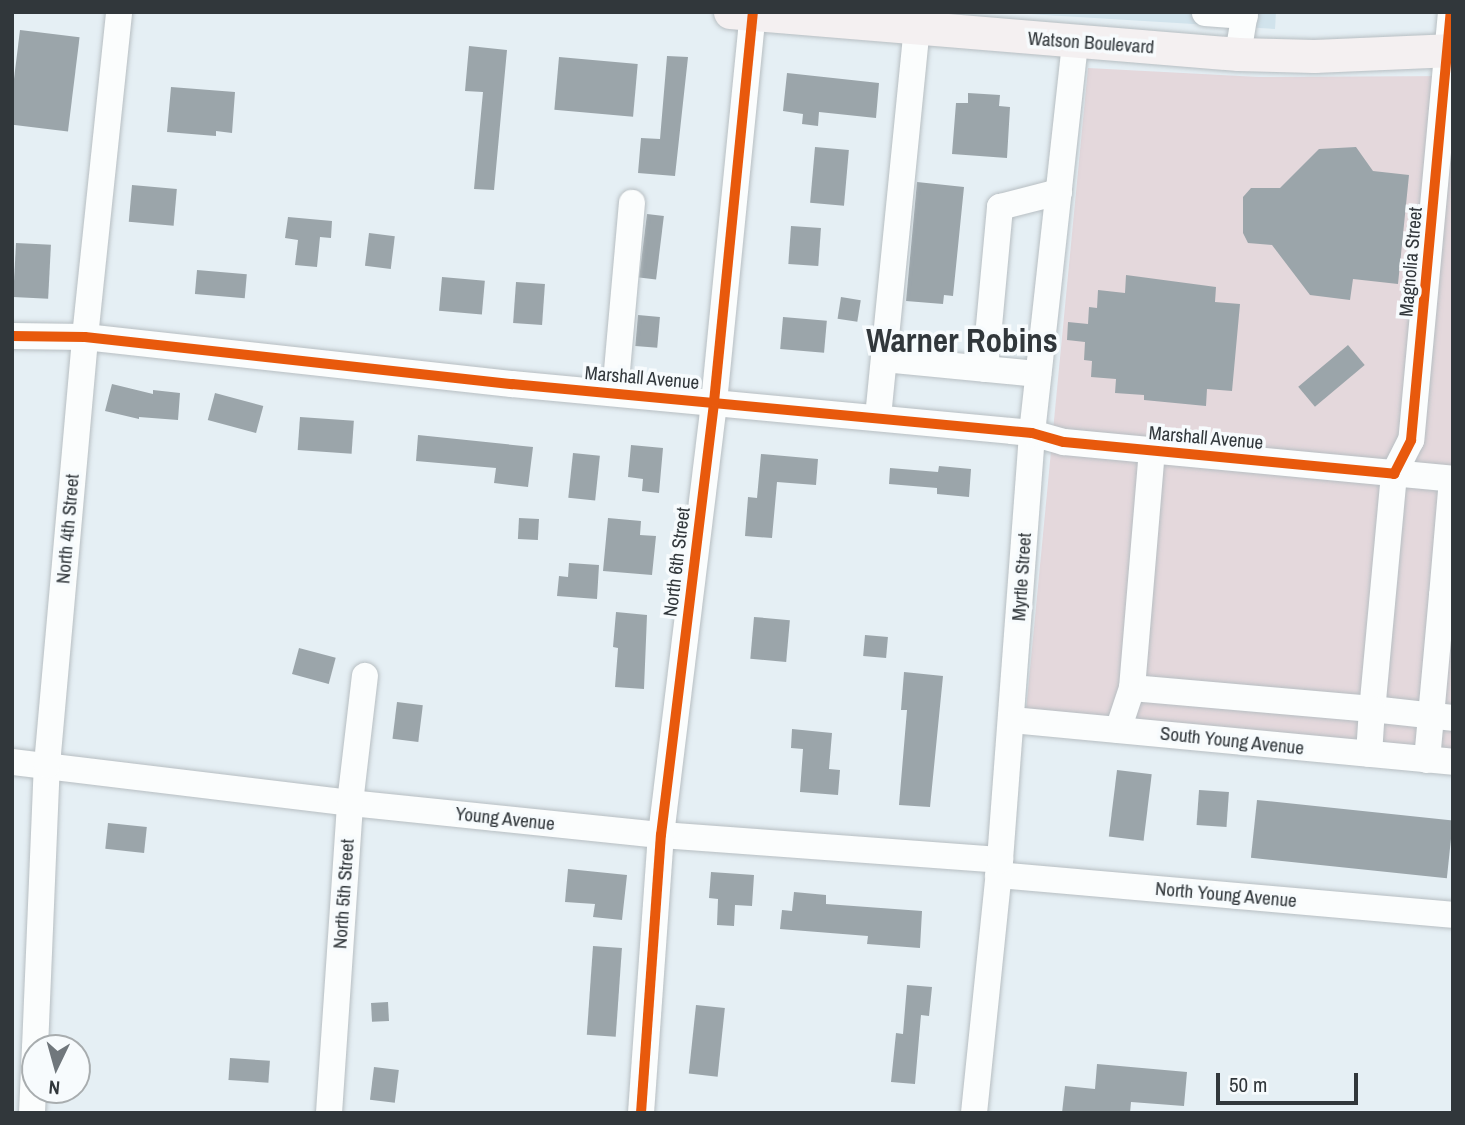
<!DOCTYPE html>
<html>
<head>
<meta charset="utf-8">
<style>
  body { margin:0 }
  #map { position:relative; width:1465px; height:1125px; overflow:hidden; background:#e5eff4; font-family:"Archivo Narrow",sans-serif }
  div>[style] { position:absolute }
  .built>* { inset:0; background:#d1e3ec }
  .green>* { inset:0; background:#e4d8dc }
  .building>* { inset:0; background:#9ba5aa; transform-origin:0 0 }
  .roads { filter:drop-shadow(0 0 2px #b7bec2) drop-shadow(0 0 2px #b7bec2) }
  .minor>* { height:26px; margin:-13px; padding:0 13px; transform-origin:13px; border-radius:13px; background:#fbfdfd }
  .major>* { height:33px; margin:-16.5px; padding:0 16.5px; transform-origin:16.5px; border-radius:16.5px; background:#f4f0f1 }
  .cycleway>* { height:10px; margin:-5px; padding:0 5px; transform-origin:5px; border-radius:5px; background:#e8590c }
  span { translate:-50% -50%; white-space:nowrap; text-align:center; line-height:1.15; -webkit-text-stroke:7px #f7fbfd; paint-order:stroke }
  .street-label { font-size:19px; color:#31373b }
  .town-label { font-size:33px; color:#31373b; font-weight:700 }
  .frame { position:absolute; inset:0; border:14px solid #31373b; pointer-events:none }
  .north { position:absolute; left:21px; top:1034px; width:70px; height:70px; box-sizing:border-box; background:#f7fbfd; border:2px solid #a8adaf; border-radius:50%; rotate:185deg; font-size:19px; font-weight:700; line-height:28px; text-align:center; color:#31373b }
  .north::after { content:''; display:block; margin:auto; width:24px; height:32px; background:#70777c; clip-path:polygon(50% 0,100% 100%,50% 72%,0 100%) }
  .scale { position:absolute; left:1216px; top:1073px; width:142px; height:32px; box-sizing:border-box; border:4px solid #31373b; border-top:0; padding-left:9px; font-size:21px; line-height:24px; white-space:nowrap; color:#31373b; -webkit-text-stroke:5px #f7fbfd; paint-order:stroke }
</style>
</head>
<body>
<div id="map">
  <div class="built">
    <div style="clip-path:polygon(996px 12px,1276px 12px,1275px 29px)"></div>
  </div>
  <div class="green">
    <div style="clip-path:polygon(1088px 68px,1259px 77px,1453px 76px,1453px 759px,1025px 721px)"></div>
  </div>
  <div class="building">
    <div style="left:20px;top:30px;width:60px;height:95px;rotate:7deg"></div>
    <div style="clip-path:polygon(469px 46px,507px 50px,494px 190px,474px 189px,483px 92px,465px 91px)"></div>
    <div style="clip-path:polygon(667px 56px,688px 57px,675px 176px,638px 173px,641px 138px,660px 139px)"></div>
    <div style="left:559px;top:57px;width:79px;height:53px;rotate:5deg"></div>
    <div style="clip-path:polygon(787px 73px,879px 83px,876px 118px,819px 112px,818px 126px,802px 124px,803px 114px,783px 111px)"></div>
    <div style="clip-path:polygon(171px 87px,235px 92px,232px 133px,216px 131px,216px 136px,167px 132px)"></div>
    <div style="clip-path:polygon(968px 93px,1000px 95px,999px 106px,1010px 107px,1007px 158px,952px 154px,956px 103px,968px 103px)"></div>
    <div style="left:815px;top:147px;width:34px;height:56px;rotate:5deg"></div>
    <div style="clip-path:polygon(1356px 147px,1373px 171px,1409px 175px,1398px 284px,1353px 279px,1350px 300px,1310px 295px,1272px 245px,1248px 243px,1243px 233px,1243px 197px,1251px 188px,1280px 188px,1319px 149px)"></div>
    <div style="clip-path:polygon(917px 182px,964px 187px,953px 296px,944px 295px,943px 304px,906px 301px)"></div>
    <div style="left:132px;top:185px;width:45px;height:37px;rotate:5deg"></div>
    <div style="left:647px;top:214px;width:17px;height:64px;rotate:7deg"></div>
    <div style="clip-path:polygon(288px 217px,332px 221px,331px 238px,320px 237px,317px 267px,295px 265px,298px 240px,285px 238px)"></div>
    <div style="left:791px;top:226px;width:30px;height:38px;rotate:4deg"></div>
    <div style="left:369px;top:233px;width:26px;height:33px;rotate:7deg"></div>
    <div style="left:16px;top:243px;width:35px;height:54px;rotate:3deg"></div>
    <div style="left:197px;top:270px;width:50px;height:24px;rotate:5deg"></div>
    <div style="clip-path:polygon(1126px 275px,1216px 287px,1215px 302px,1240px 304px,1232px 391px,1207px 389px,1206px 406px,1144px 400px,1144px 395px,1115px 393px,1116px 379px,1091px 377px,1092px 361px,1084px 360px,1085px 342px,1067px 340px,1068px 322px,1088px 324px,1089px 307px,1097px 308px,1098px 290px,1125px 293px)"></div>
    <div style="left:442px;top:277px;width:43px;height:34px;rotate:5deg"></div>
    <div style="left:516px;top:282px;width:29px;height:41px;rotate:4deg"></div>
    <div style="left:841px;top:297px;width:20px;height:22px;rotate:9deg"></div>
    <div style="left:638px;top:315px;width:22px;height:31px;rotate:5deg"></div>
    <div style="left:783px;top:317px;width:44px;height:32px;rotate:5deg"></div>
    <div style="left:1348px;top:345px;width:26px;height:65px;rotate:50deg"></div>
    <div style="clip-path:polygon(112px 384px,153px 394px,153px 390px,180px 393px,178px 420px,139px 417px,139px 419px,105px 411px)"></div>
    <div style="left:215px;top:393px;width:50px;height:28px;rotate:15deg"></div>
    <div style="left:300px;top:417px;width:54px;height:33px;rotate:4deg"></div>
    <div style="clip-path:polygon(418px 435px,533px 447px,528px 487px,494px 483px,496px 468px,416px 461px)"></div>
    <div style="clip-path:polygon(631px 445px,663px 448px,659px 493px,642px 491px,643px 479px,628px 477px)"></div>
    <div style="left:573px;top:453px;width:27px;height:45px;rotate:6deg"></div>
    <div style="clip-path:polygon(761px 454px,818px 459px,816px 485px,777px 482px,772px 538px,745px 536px,748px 497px,757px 498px)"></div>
    <div style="clip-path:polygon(939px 466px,971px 469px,969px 497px,937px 494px,937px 488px,889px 484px,890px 468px,938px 472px)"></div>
    <div style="left:519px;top:518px;width:20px;height:21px;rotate:3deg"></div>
    <div style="clip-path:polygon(608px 518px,641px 521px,640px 535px,656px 536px,652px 575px,603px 571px)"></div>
    <div style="clip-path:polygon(569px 563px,599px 565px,597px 599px,557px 596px,559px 576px,568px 577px)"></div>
    <div style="clip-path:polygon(616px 612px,647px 615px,644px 689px,615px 687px,618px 648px,613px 647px)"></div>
    <div style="left:754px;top:617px;width:36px;height:42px;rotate:5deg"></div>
    <div style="left:865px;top:635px;width:23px;height:21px;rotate:5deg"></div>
    <div style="left:299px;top:648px;width:38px;height:27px;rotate:15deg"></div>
    <div style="clip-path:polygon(904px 672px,943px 676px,930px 807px,899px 805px,907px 710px,901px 710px)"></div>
    <div style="left:397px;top:702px;width:26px;height:37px;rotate:7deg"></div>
    <div style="clip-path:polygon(792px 729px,832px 733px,829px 769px,840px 770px,838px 795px,800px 792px,803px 749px,791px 748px)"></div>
    <div style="left:1117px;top:770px;width:35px;height:67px;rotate:7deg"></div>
    <div style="left:1199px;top:790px;width:30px;height:35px;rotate:4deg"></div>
    <div style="left:1257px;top:800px;width:197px;height:58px;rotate:6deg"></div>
    <div style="left:108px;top:823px;width:39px;height:26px;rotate:6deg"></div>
    <div style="clip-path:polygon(568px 869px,627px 875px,622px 920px,593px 917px,595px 904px,565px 902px)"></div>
    <div style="clip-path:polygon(711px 872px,754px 875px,752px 906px,735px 905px,734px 926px,717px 925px,718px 899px,709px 898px)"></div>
    <div style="clip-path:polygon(794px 892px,826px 895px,826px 904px,922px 911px,920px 948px,867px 944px,868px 936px,780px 929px,782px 910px,792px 911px)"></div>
    <div style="left:593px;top:946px;width:29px;height:89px;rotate:4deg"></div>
    <div style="clip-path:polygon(907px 985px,932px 987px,929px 1016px,921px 1015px,915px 1084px,891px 1082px,896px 1033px,903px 1034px)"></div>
    <div style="left:388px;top:1002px;width:19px;height:17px;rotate:87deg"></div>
    <div style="left:696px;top:1005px;width:29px;height:69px;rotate:6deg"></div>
    <div style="left:230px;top:1058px;width:40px;height:22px;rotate:4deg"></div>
    <div style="clip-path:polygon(1097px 1064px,1187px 1072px,1184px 1106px,1131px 1102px,1130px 1113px,1062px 1113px,1065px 1086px,1095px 1089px)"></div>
    <div style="left:374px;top:1067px;width:25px;height:33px;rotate:7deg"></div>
  </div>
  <div class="roads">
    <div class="minor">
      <div style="left:1451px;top:12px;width:430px;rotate:95.3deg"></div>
      <div style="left:1411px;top:440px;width:38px;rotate:117deg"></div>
      <div style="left:1394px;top:474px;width:236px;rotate:95.3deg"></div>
      <div style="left:1372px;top:709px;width:81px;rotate:6.3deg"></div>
      <div style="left:1205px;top:13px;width:40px;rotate:4.3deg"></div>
      <div style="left:1238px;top:54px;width:43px;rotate:-80.5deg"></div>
      <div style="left:12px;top:336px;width:73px;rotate:0.8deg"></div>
      <div style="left:85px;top:337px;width:430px;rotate:6.3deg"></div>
      <div style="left:512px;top:384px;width:522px;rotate:5.38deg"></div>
      <div style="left:1032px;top:433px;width:33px;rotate:16deg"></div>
      <div style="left:1064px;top:442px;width:391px;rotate:5.4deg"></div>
      <div style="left:884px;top:359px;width:155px;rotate:5.6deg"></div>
      <div style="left:985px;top:369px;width:163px;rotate:-84.7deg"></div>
      <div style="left:1000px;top:207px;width:61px;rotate:-14.3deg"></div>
      <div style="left:615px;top:393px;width:191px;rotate:-84.9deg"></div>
      <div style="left:878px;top:417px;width:390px;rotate:-84.3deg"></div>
      <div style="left:1442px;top:596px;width:117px;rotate:-85.1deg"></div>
      <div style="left:1132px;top:688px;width:239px;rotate:-85.2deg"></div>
      <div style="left:1012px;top:720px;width:443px;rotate:5.4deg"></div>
      <div style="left:1118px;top:730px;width:44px;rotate:-71.6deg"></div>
      <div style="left:1132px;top:688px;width:241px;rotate:5deg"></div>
      <div style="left:1372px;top:709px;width:45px;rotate:93.8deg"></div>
      <div style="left:1427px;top:760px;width:165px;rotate:-84.8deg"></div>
      <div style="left:1442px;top:596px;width:11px"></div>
      <div style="left:12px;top:762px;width:340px;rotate:6.9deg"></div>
      <div style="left:350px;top:803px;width:313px;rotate:5.9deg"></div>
      <div style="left:661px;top:835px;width:340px;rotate:4.2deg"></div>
      <div style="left:998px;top:875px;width:457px;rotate:5deg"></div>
      <div style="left:35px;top:1048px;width:283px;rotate:-87.6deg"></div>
      <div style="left:47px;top:765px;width:430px;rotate:-84.9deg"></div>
      <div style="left:85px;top:337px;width:327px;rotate:-84deg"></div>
      <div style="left:32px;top:1113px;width:65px;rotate:-87.4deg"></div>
      <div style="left:329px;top:1113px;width:311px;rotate:-86.1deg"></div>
      <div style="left:350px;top:803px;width:128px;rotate:-83.3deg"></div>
      <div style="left:641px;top:1113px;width:279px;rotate:-85.9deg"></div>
      <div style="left:661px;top:835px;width:436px;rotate:-83deg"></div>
      <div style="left:714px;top:402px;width:392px;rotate:-84.3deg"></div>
      <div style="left:974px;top:1113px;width:254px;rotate:-84.1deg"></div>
      <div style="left:1000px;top:860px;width:428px;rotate:-85.7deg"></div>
      <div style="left:1032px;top:433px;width:393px;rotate:-83.7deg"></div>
    </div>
    <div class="major">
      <div style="left:730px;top:12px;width:510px;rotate:4.73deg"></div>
      <div style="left:1238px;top:54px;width:76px;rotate:1.5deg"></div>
      <div style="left:1314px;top:56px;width:139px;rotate:-2.5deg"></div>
    </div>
  </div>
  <div class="cycleway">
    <div style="left:12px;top:336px;width:73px;rotate:0.8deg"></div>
    <div style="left:85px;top:337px;width:430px;rotate:6.3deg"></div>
    <div style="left:512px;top:384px;width:522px;rotate:5.38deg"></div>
    <div style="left:1032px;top:433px;width:33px;rotate:16deg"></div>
    <div style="left:1064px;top:442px;width:332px;rotate:5.5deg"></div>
    <div style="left:1394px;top:474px;width:38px;rotate:-63deg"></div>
    <div style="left:1411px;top:440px;width:430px;rotate:-84.7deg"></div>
    <div style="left:641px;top:1113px;width:279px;rotate:-85.9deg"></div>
    <div style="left:661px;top:835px;width:436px;rotate:-83deg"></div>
    <div style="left:714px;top:402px;width:392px;rotate:-84.3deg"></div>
  </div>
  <div class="street-label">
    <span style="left:1091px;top:43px;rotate:4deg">Watson Boulevard</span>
    <span style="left:1411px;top:262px;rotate:-85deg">Magnolia Street</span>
    <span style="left:642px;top:378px;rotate:5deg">Marshall Avenue</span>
    <span style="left:1206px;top:438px;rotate:5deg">Marshall Avenue</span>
    <span style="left:68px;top:529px;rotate:-85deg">North 4th Street</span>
    <span style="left:677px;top:562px;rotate:-83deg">North 6th Street</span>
    <span style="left:1022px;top:577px;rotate:-86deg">Myrtle Street</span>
    <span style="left:1232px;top:741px;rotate:6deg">South Young Avenue</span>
    <span style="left:505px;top:819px;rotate:6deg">Young Avenue</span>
    <span style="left:344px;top:894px;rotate:-86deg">North 5th Street</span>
    <span style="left:1226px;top:895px;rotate:5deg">North Young Avenue</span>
  </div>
  <div class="town-label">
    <span style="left:962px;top:341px">Warner Robins</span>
  </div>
  <div class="frame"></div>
  <div class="north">N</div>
  <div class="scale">50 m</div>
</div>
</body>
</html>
